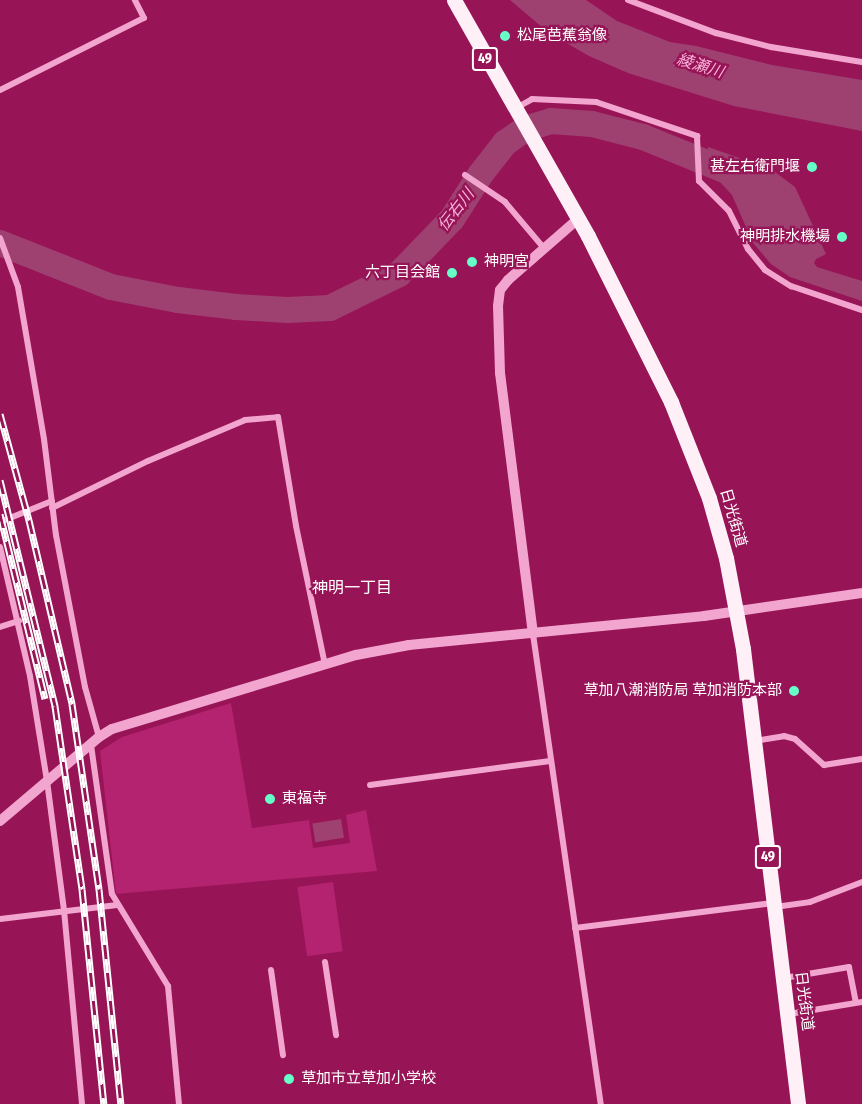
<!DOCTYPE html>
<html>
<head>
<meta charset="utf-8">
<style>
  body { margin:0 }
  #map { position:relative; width:862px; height:1104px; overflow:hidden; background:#971457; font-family:"Fira Sans Condensed","Noto Sans JP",sans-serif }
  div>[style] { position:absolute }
  .green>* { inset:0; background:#b4236f; transform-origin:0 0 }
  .water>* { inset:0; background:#9e4171; transform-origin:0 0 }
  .river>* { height:26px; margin:-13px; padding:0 13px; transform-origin:13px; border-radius:13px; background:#9e4171 }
  .minor>* { height:6px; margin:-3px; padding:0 3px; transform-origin:3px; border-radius:3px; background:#f2a5ce }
  .tertiary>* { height:10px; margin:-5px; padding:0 5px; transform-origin:5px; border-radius:5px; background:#f2a5ce }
  .primary>* { height:15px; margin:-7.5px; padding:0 7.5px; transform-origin:7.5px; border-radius:7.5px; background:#fff0f7 }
  .rail>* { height:7px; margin-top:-3.5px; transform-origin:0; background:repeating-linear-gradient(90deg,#971457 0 14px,#fff 0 28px); box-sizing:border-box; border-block:2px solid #fff }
  .dots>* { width:16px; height:16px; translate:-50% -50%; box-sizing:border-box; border:3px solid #971457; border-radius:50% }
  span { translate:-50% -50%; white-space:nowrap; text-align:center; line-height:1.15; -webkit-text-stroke:4.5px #971457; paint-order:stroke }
  .shield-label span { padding:2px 4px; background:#971457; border:2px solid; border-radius:4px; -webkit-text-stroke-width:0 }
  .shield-label { font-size:14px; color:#fff; font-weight:700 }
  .poi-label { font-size:15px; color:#fff }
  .left { translate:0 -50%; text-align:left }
  .right { translate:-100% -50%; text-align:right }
  .street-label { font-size:15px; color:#fff }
  .water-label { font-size:16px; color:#f9b1d8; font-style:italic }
  .neighbourhood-label { font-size:16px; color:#fff }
</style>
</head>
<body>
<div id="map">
  <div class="green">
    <div style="clip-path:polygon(231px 703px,252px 828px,309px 820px,313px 848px,350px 843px,346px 815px,366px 810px,377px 871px,116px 894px,100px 751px,122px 737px)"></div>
    <div style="left:333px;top:882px;width:70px;height:36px;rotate:82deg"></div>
  </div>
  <div class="water">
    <div style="clip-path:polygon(510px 0,586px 0,617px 21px,670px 42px,696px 46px,772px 65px,862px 80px,862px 131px,734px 106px,628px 73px,589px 56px,549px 33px)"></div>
    <div style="clip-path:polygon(708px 147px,771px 169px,795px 187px,826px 254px,816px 259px,814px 263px,817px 267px,862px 281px,862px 301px,790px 277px,771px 264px,753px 243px,732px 195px,719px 181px,705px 175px)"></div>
    <div style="left:341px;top:819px;width:19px;height:29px;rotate:81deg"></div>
  </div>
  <div class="river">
    <div style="left:0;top:243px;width:119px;rotate:21.6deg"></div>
    <div style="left:111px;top:287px;width:68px;rotate:11deg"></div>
    <div style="left:178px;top:300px;width:58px;rotate:6.9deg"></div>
    <div style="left:236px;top:307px;width:51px;rotate:3.4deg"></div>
    <div style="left:287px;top:310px;width:43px;rotate:-2.7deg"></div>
    <div style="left:330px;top:308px;width:77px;rotate:-26.2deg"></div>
    <div style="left:399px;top:274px;width:76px;rotate:-46.1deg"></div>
    <div style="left:452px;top:219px;width:52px;rotate:-57.5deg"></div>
    <div style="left:480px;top:175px;width:41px;rotate:-52deg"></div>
    <div style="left:505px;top:143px;width:24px;rotate:-35deg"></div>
    <div style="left:525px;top:129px;width:27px;rotate:-17deg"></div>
    <div style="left:551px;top:121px;width:41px;rotate:4.2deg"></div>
    <div style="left:592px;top:124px;width:53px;rotate:14.3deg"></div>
    <div style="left:643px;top:137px;width:93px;rotate:22.1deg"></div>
    <div style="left:729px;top:172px;width:8px;rotate:45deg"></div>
  </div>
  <div class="minor">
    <div style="left:628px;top:0;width:94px;rotate:20.6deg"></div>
    <div style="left:716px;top:33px;width:57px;rotate:14.3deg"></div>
    <div style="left:771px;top:47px;width:92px;rotate:9.4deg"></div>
    <div style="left:0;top:90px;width:161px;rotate:-26.6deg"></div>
    <div style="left:144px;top:18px;width:20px;rotate:-117deg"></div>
    <div style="left:516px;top:108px;width:18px;rotate:-29deg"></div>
    <div style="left:532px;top:99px;width:64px;rotate:2.7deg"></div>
    <div style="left:596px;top:102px;width:107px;rotate:18.6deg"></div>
    <div style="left:697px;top:136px;width:45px;rotate:87.5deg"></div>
    <div style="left:699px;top:181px;width:42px;rotate:45deg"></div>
    <div style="left:729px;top:211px;width:42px;rotate:63.4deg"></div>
    <div style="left:748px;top:249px;width:27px;rotate:51deg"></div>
    <div style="left:765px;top:270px;width:31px;rotate:32deg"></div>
    <div style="left:791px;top:286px;width:75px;rotate:18.7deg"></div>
    <div style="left:465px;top:175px;width:48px;rotate:34deg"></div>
    <div style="left:505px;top:202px;width:59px;rotate:49.8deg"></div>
    <div style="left:0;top:238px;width:52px;rotate:69.8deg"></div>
    <div style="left:18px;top:287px;width:154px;rotate:80.3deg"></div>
    <div style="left:44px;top:439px;width:97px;rotate:82.9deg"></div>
    <div style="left:56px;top:535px;width:155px;rotate:79.2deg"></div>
    <div style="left:85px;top:687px;width:52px;rotate:74.4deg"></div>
    <div style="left:52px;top:508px;width:107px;rotate:-26.1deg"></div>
    <div style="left:148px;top:461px;width:105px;rotate:-22.9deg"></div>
    <div style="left:245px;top:420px;width:33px;rotate:-5deg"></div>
    <div style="left:278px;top:417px;width:110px;rotate:80.6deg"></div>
    <div style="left:296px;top:526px;width:142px;rotate:78.2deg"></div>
    <div style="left:0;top:522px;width:56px;rotate:-22deg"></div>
    <div style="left:0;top:547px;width:132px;rotate:76.9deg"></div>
    <div style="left:30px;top:676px;width:106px;rotate:80.8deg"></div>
    <div style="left:47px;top:781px;width:130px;rotate:82.5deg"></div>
    <div style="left:64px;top:910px;width:195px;rotate:84.7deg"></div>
    <div style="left:0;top:627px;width:20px;rotate:-18deg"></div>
    <div style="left:533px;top:634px;width:475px;rotate:81.8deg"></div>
    <div style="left:754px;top:741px;width:30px;rotate:-9deg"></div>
    <div style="left:784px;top:736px;width:11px;rotate:15deg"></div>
    <div style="left:795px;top:739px;width:39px;rotate:42deg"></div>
    <div style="left:824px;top:765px;width:38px;rotate:-9deg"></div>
    <div style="left:91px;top:745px;width:150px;rotate:82deg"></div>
    <div style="left:112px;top:894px;width:108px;rotate:58.7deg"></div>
    <div style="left:168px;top:986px;width:119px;rotate:84.7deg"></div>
    <div style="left:370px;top:785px;width:182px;rotate:-7.6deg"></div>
    <div style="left:775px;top:907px;width:35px;rotate:-8deg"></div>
    <div style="left:810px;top:902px;width:56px;rotate:-21deg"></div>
    <div style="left:0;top:919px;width:118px;rotate:-6.8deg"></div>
    <div style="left:575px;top:928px;width:200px;rotate:-7.2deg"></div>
    <div style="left:325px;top:962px;width:74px;rotate:81.4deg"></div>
    <div style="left:271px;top:970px;width:86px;rotate:82deg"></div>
    <div style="left:784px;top:978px;width:66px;rotate:-9.6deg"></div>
    <div style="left:849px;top:967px;width:36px;rotate:79deg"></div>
    <div style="left:789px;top:1014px;width:74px;rotate:-9.3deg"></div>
  </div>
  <div class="tertiary">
    <div style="left:533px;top:634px;width:263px;rotate:-97.2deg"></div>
    <div style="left:500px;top:373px;width:67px;rotate:-91.7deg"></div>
    <div style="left:498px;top:306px;width:16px;rotate:-83deg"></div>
    <div style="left:500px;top:290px;width:13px;rotate:-51deg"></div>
    <div style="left:508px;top:280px;width:94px;rotate:-41.1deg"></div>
    <div style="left:0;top:821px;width:130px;rotate:-40.3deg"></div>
    <div style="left:99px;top:737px;width:15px;rotate:-32deg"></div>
    <div style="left:112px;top:729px;width:255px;rotate:-16.9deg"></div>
    <div style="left:356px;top:655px;width:54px;rotate:-10.7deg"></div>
    <div style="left:409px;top:645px;width:296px;rotate:-5.6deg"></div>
    <div style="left:704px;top:616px;width:160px;rotate:-8.3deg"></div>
  </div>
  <div class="primary">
    <div style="left:454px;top:0;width:271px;rotate:60.4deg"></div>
    <div style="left:588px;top:236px;width:186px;rotate:63.4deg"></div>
    <div style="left:671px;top:402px;width:103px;rotate:68.4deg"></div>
    <div style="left:709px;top:498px;width:62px;rotate:74.2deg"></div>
    <div style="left:726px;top:558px;width:93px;rotate:79.4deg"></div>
    <div style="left:743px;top:649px;width:458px;rotate:83.1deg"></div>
  </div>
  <div class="rail">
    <div style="left:0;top:414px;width:110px;rotate:74.7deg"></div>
    <div style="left:29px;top:520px;width:189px;rotate:76.8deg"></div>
    <div style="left:72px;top:704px;width:187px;rotate:81.7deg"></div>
    <div style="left:99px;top:889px;width:216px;rotate:84.2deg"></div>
    <div style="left:0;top:480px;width:233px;rotate:76.3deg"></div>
    <div style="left:55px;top:706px;width:185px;rotate:81.6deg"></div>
    <div style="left:82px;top:889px;width:216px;rotate:84.2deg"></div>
    <div style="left:0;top:514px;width:190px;rotate:76.3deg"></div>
  </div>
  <div class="dots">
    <div style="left:505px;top:36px;background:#66ffc7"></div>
    <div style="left:812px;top:167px;background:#66ffc7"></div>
    <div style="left:842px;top:237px;background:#66ffc7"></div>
    <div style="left:472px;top:262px;background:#66ffc7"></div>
    <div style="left:452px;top:273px;background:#66ffc7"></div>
    <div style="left:794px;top:691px;background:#66ffc7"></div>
    <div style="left:270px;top:799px;background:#66ffc7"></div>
    <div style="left:289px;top:1079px;background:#66ffc7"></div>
  </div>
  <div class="shield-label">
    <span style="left:485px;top:59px">49</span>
    <span style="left:768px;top:857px">49</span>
  </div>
  <div class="poi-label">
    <span class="left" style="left:517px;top:36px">松尾芭蕉翁像</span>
    <span class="right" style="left:800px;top:167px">甚左右衛門堰</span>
    <span class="right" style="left:830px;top:237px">神明排水機場</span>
    <span class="left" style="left:484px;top:262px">神明宮</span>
    <span class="right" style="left:440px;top:273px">六丁目会館</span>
    <span class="right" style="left:782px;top:691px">草加八潮消防局 草加消防本部</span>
    <span class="left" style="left:282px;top:799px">東福寺</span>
    <span class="left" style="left:301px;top:1079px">草加市立草加小学校</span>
  </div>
  <div class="street-label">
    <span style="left:733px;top:518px;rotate:74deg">日光街道</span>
    <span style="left:804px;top:1001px;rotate:83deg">日光街道</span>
  </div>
  <div class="water-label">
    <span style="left:700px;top:66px;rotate:17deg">綾瀬川</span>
    <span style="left:456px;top:210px;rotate:-52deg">伝右川</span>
  </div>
  <div class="neighbourhood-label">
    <span style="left:352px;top:588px">神明一丁目</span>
  </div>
</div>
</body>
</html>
